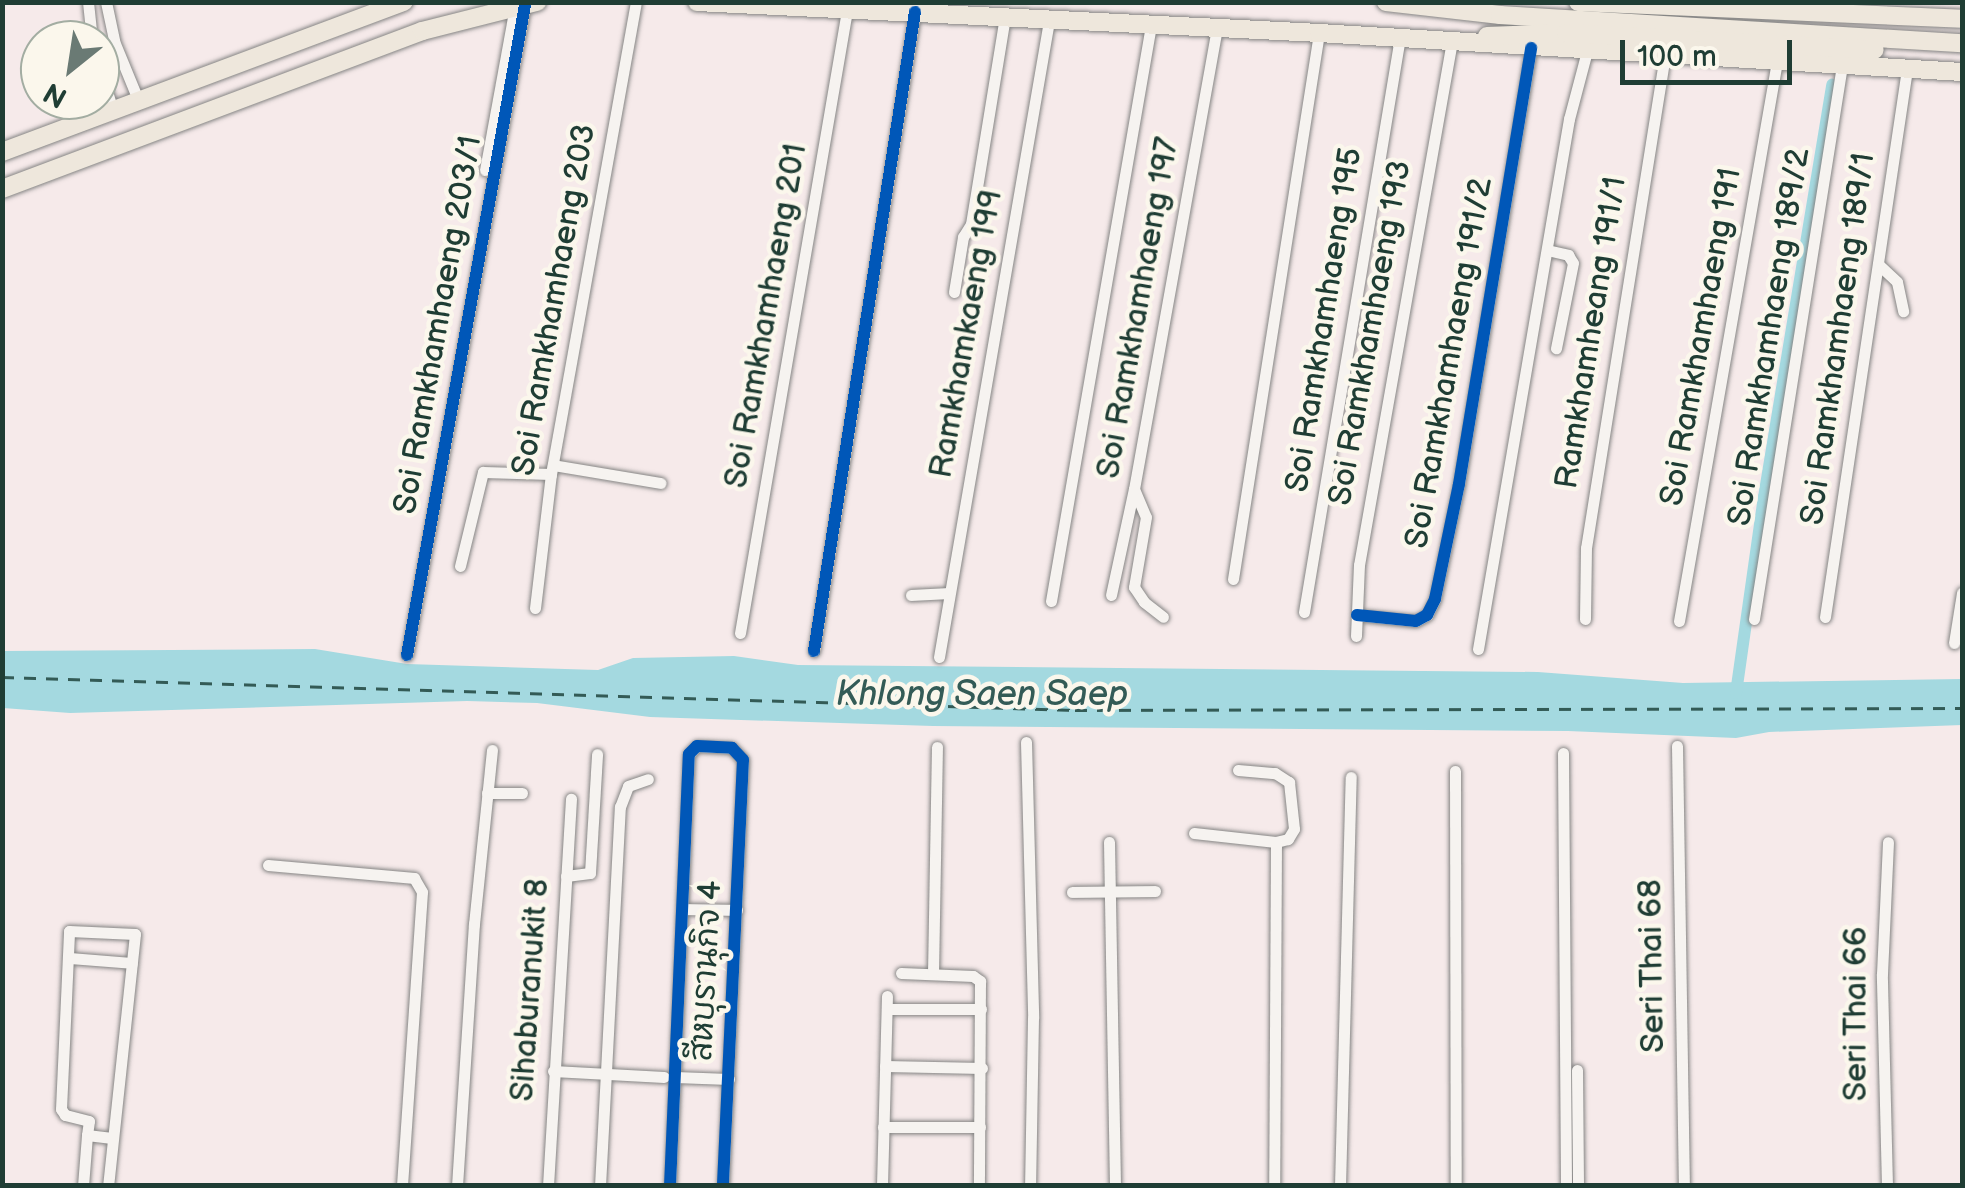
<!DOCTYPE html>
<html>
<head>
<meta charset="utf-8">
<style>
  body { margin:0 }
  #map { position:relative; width:1965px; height:1188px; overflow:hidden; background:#f6eaea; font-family:"Balsamiq Sans","Playpen Sans Thai",sans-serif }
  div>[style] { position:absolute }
  .water>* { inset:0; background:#a4d9e0 }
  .canal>* { height:12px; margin:-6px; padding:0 6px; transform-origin:6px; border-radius:6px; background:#a4d9e0 }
  .ferry>* { height:2.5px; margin-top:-1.25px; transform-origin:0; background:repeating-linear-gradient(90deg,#335b56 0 12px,transparent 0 22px) }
  .roads { filter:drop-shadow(0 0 2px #858584) drop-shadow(0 0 2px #858584) }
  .street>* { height:11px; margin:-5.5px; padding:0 5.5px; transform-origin:5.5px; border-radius:5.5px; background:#f6f3f0 }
  .primary>* { height:18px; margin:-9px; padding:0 9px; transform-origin:9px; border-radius:9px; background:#eee7dc }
  .cycleway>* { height:12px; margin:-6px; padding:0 6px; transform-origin:6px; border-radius:6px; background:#0057b8 }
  span { translate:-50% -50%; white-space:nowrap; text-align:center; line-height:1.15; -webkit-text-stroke:9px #fbf7ec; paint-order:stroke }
  .street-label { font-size:32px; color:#1f3d34 }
  .water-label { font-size:35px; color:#335b56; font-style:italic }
  .frame { position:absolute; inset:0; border:5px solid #1f3d34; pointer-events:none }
  .north { position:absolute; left:20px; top:20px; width:100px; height:100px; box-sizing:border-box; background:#fbf7ec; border:2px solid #a3ada2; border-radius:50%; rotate:210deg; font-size:28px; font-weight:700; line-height:40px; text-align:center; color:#1f3d34 }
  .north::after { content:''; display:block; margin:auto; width:35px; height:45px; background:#6a7a74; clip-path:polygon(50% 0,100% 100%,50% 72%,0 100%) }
  .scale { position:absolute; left:1620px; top:40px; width:172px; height:45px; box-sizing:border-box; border:5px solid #1f3d34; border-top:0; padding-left:12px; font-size:30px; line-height:35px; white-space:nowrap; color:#1f3d34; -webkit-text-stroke:8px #fbf7ec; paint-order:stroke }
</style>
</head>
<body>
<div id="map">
  <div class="water">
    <div style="clip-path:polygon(315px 649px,407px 664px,598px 670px,633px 658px,734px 656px,798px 665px,1538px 672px,1683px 683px,1962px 679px,1962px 725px,1769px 732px,1736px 738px,1568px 731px,933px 726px,650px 717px,537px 703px,467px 701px,70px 713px,3px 708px,3px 651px)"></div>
  </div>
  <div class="canal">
    <div style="left:1736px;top:693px;width:198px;rotate:-81.9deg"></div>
    <div style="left:1764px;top:497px;width:418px;rotate:-80.6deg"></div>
  </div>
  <div class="ferry">
    <div style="left:2px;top:677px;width:1074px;rotate:1.76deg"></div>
    <div style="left:1075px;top:710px;width:887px;rotate:-0.13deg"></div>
  </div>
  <div class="roads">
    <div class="street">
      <div style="left:88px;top:2px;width:38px;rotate:84deg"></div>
      <div style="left:106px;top:2px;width:40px;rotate:78deg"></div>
      <div style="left:114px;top:41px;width:66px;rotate:67.7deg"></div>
      <div style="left:100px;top:68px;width:45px;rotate:73.2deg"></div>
      <div style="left:485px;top:170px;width:167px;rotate:-79.6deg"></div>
      <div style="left:1547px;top:250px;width:22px;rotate:13deg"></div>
      <div style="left:1568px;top:255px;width:9px;rotate:58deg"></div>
      <div style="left:1573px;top:263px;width:87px;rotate:101.3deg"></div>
      <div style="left:1878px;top:264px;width:26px;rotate:43deg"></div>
      <div style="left:1897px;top:282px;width:30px;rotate:78deg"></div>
      <div style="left:954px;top:292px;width:56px;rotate:-80.7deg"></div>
      <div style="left:963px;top:237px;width:15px;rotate:-58deg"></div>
      <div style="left:971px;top:224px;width:210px;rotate:-80.7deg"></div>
      <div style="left:553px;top:465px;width:109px;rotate:9.5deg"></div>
      <div style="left:1134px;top:489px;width:30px;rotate:67deg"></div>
      <div style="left:1146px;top:517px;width:71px;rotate:99.7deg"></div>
      <div style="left:1134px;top:587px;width:18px;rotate:56deg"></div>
      <div style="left:1144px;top:602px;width:24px;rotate:38deg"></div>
      <div style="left:460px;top:566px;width:97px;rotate:-76.3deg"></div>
      <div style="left:483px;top:472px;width:68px;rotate:1.7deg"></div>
      <div style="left:1233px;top:579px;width:553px;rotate:-81.05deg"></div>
      <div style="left:911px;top:595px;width:38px;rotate:-3deg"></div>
      <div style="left:1111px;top:595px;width:108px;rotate:-77.8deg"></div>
      <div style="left:1134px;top:489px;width:466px;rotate:-79.8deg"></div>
      <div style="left:1051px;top:601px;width:585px;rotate:-80.15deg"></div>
      <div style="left:535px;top:608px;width:135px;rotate:-83.2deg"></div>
      <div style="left:551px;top:474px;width:480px;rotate:-79.8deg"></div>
      <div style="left:1304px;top:612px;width:583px;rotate:-80.52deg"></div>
      <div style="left:1357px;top:615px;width:59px;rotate:5.8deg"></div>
      <div style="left:1416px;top:621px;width:13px;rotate:-29deg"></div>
      <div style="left:1427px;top:615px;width:18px;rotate:-63deg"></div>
      <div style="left:1435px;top:599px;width:117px;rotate:-78.2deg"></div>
      <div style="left:1459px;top:484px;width:442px;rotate:-80.6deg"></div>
      <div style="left:1825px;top:617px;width:554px;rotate:-81.49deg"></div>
      <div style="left:1585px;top:619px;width:71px;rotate:-89.2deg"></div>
      <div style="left:1586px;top:548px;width:499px;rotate:-80.9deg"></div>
      <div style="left:1754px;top:619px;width:561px;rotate:-80.97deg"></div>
      <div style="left:1679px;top:621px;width:569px;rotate:-80.07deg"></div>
      <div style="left:740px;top:633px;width:632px;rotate:-80.25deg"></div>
      <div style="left:1356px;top:636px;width:71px;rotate:-87.6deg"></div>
      <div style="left:1359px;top:565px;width:532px;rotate:-79.94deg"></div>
      <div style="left:1954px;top:643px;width:51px;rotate:-80.9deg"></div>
      <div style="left:1478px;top:649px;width:538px;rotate:-80.26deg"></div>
      <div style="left:1569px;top:119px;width:70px;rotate:-75.2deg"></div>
      <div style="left:814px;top:651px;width:647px;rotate:-81.02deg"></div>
      <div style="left:407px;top:655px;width:661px;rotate:-79.71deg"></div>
      <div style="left:939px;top:657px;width:645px;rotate:-80.19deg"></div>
      <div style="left:1026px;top:742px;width:276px;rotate:88.5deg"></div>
      <div style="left:1033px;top:1018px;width:168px;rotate:91deg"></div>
      <div style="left:1677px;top:746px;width:440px;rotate:89.1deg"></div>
      <div style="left:1563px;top:753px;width:433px;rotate:89.6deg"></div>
      <div style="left:1238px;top:770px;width:37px;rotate:5deg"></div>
      <div style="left:1275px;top:773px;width:17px;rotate:33deg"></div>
      <div style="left:1289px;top:782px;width:47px;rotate:83.9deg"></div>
      <div style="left:1294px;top:829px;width:12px;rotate:121deg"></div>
      <div style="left:1288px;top:839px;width:12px;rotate:166deg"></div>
      <div style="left:1455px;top:771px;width:415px;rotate:89.9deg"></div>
      <div style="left:487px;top:793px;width:35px"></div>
      <div style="left:1194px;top:833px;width:82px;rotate:6.3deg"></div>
      <div style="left:1276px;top:842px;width:344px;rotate:90.3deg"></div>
      <div style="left:1109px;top:842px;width:344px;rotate:89deg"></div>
      <div style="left:268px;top:865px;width:147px;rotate:5.1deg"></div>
      <div style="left:414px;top:878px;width:16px;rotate:60deg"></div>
      <div style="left:422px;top:892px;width:295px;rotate:93.9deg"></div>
      <div style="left:566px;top:876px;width:24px;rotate:-7deg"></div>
      <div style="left:590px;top:873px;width:119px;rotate:-86.6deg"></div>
      <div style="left:1072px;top:892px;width:83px;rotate:-0.7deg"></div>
      <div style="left:684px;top:909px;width:53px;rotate:1.1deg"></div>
      <div style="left:69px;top:958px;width:63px;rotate:4.5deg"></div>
      <div style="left:901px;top:973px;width:72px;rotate:2.4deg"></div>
      <div style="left:973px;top:976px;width:9px;rotate:36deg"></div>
      <div style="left:980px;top:981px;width:205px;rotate:90.3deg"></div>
      <div style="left:933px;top:974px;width:227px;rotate:-89deg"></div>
      <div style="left:887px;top:1009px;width:94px"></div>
      <div style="left:885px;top:1066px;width:97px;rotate:1.2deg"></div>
      <div style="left:1577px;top:1070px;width:116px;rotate:89.5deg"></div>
      <div style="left:553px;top:1071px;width:111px;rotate:3.1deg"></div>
      <div style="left:675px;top:1077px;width:54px;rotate:2.1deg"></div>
      <div style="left:883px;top:1127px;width:97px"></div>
      <div style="left:87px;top:1135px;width:14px;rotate:-82deg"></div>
      <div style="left:89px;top:1121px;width:25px;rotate:-166deg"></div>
      <div style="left:65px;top:1115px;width:7px;rotate:-124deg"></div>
      <div style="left:61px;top:1109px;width:178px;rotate:-87.4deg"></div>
      <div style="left:69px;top:931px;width:66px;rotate:2.6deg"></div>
      <div style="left:135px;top:934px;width:253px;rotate:96.1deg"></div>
      <div style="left:83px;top:1186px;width:51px;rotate:-85.5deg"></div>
      <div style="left:87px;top:1135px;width:25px;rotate:7deg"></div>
      <div style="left:457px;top:1186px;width:263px;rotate:-86.3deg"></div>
      <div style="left:474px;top:924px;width:175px;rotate:-84.1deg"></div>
      <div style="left:548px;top:1186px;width:388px;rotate:-86.6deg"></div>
      <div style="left:600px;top:1186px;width:380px;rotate:-87deg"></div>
      <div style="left:620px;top:807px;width:22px;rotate:-69deg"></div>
      <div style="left:628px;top:786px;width:21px;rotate:-19deg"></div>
      <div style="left:670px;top:1186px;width:432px;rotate:-87.5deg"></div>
      <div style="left:689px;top:754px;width:11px;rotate:-45deg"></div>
      <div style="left:697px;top:746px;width:35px;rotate:3deg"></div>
      <div style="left:732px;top:748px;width:16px;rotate:47deg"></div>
      <div style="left:743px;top:760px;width:426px;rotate:92.7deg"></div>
      <div style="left:882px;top:1186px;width:190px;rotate:-88.5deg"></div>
      <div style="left:1340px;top:1186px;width:409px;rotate:-88.5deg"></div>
      <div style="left:1887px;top:1186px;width:212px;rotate:-91.4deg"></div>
      <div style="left:1882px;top:974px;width:132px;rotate:-87.4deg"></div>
    </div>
    <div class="primary">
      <div style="left:697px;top:2px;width:623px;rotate:2.85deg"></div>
      <div style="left:1319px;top:33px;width:644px;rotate:3.47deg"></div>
      <div style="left:1386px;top:2px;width:115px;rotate:6.5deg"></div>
      <div style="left:1500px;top:15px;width:463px;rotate:3.5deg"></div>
      <div style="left:1578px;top:2px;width:384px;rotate:2.5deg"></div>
      <div style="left:1487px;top:36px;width:79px;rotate:-2.2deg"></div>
      <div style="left:1566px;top:33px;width:309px;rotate:3.1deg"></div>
      <div style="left:2px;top:152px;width:429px;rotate:-20.5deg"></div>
      <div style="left:2px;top:189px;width:449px;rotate:-20.6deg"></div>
      <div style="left:422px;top:31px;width:119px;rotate:-14.2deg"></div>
    </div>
  </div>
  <div class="cycleway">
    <div style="left:1357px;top:615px;width:59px;rotate:5.8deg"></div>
    <div style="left:1416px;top:621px;width:13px;rotate:-29deg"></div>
    <div style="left:1427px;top:615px;width:18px;rotate:-63deg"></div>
    <div style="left:1435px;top:599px;width:117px;rotate:-78.2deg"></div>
    <div style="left:1459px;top:484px;width:442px;rotate:-80.6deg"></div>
    <div style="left:814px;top:651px;width:647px;rotate:-81.02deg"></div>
    <div style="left:407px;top:655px;width:661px;rotate:-79.71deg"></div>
    <div style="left:670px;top:1186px;width:432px;rotate:-87.5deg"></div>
    <div style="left:689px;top:754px;width:11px;rotate:-45deg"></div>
    <div style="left:697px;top:746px;width:35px;rotate:3deg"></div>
    <div style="left:732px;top:748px;width:16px;rotate:47deg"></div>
    <div style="left:743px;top:760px;width:426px;rotate:92.7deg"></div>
  </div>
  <div class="street-label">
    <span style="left:555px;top:300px;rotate:-80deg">Soi Ramkhamhaeng 203</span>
    <span style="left:1139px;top:308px;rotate:-80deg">Soi Ramkhamhaeng 197</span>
    <span style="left:767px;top:316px;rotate:-80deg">Soi Ramkhamhaeng 201</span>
    <span style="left:1325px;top:320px;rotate:-81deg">Soi Ramkhamhaeng 195</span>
    <span style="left:439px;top:325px;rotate:-80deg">Soi Ramkhamhaeng 203/1</span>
    <span style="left:1371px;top:333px;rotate:-80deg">Soi Ramkhamhaeng 193</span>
    <span style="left:1592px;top:333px;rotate:-81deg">Ramkhamheang 191/1</span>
    <span style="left:967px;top:334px;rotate:-80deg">Ramkhamkaeng 199</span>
    <span style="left:1702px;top:337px;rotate:-80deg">Soi Ramkhamhaeng 191</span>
    <span style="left:1770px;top:337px;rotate:-81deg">Soi Ramkhamhaeng 189/2</span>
    <span style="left:1839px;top:339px;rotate:-82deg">Soi Ramkhamhaeng 189/1</span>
    <span style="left:1450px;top:363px;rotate:-80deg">Soi Ramkhamhaeng 191/2</span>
    <span style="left:1653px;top:966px;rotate:-91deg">Seri Thai 68</span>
    <span style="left:707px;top:971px;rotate:-87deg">สีหบุรานุกิจ 4</span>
    <span style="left:531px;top:990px;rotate:-86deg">Sihaburanukit 8</span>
    <span style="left:1857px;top:1014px;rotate:-90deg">Seri Thai 66</span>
  </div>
  <div class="water-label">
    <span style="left:982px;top:695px">Khlong Saen Saep</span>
  </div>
  <div class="frame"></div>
  <div class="north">N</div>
  <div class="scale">100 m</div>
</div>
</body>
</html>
